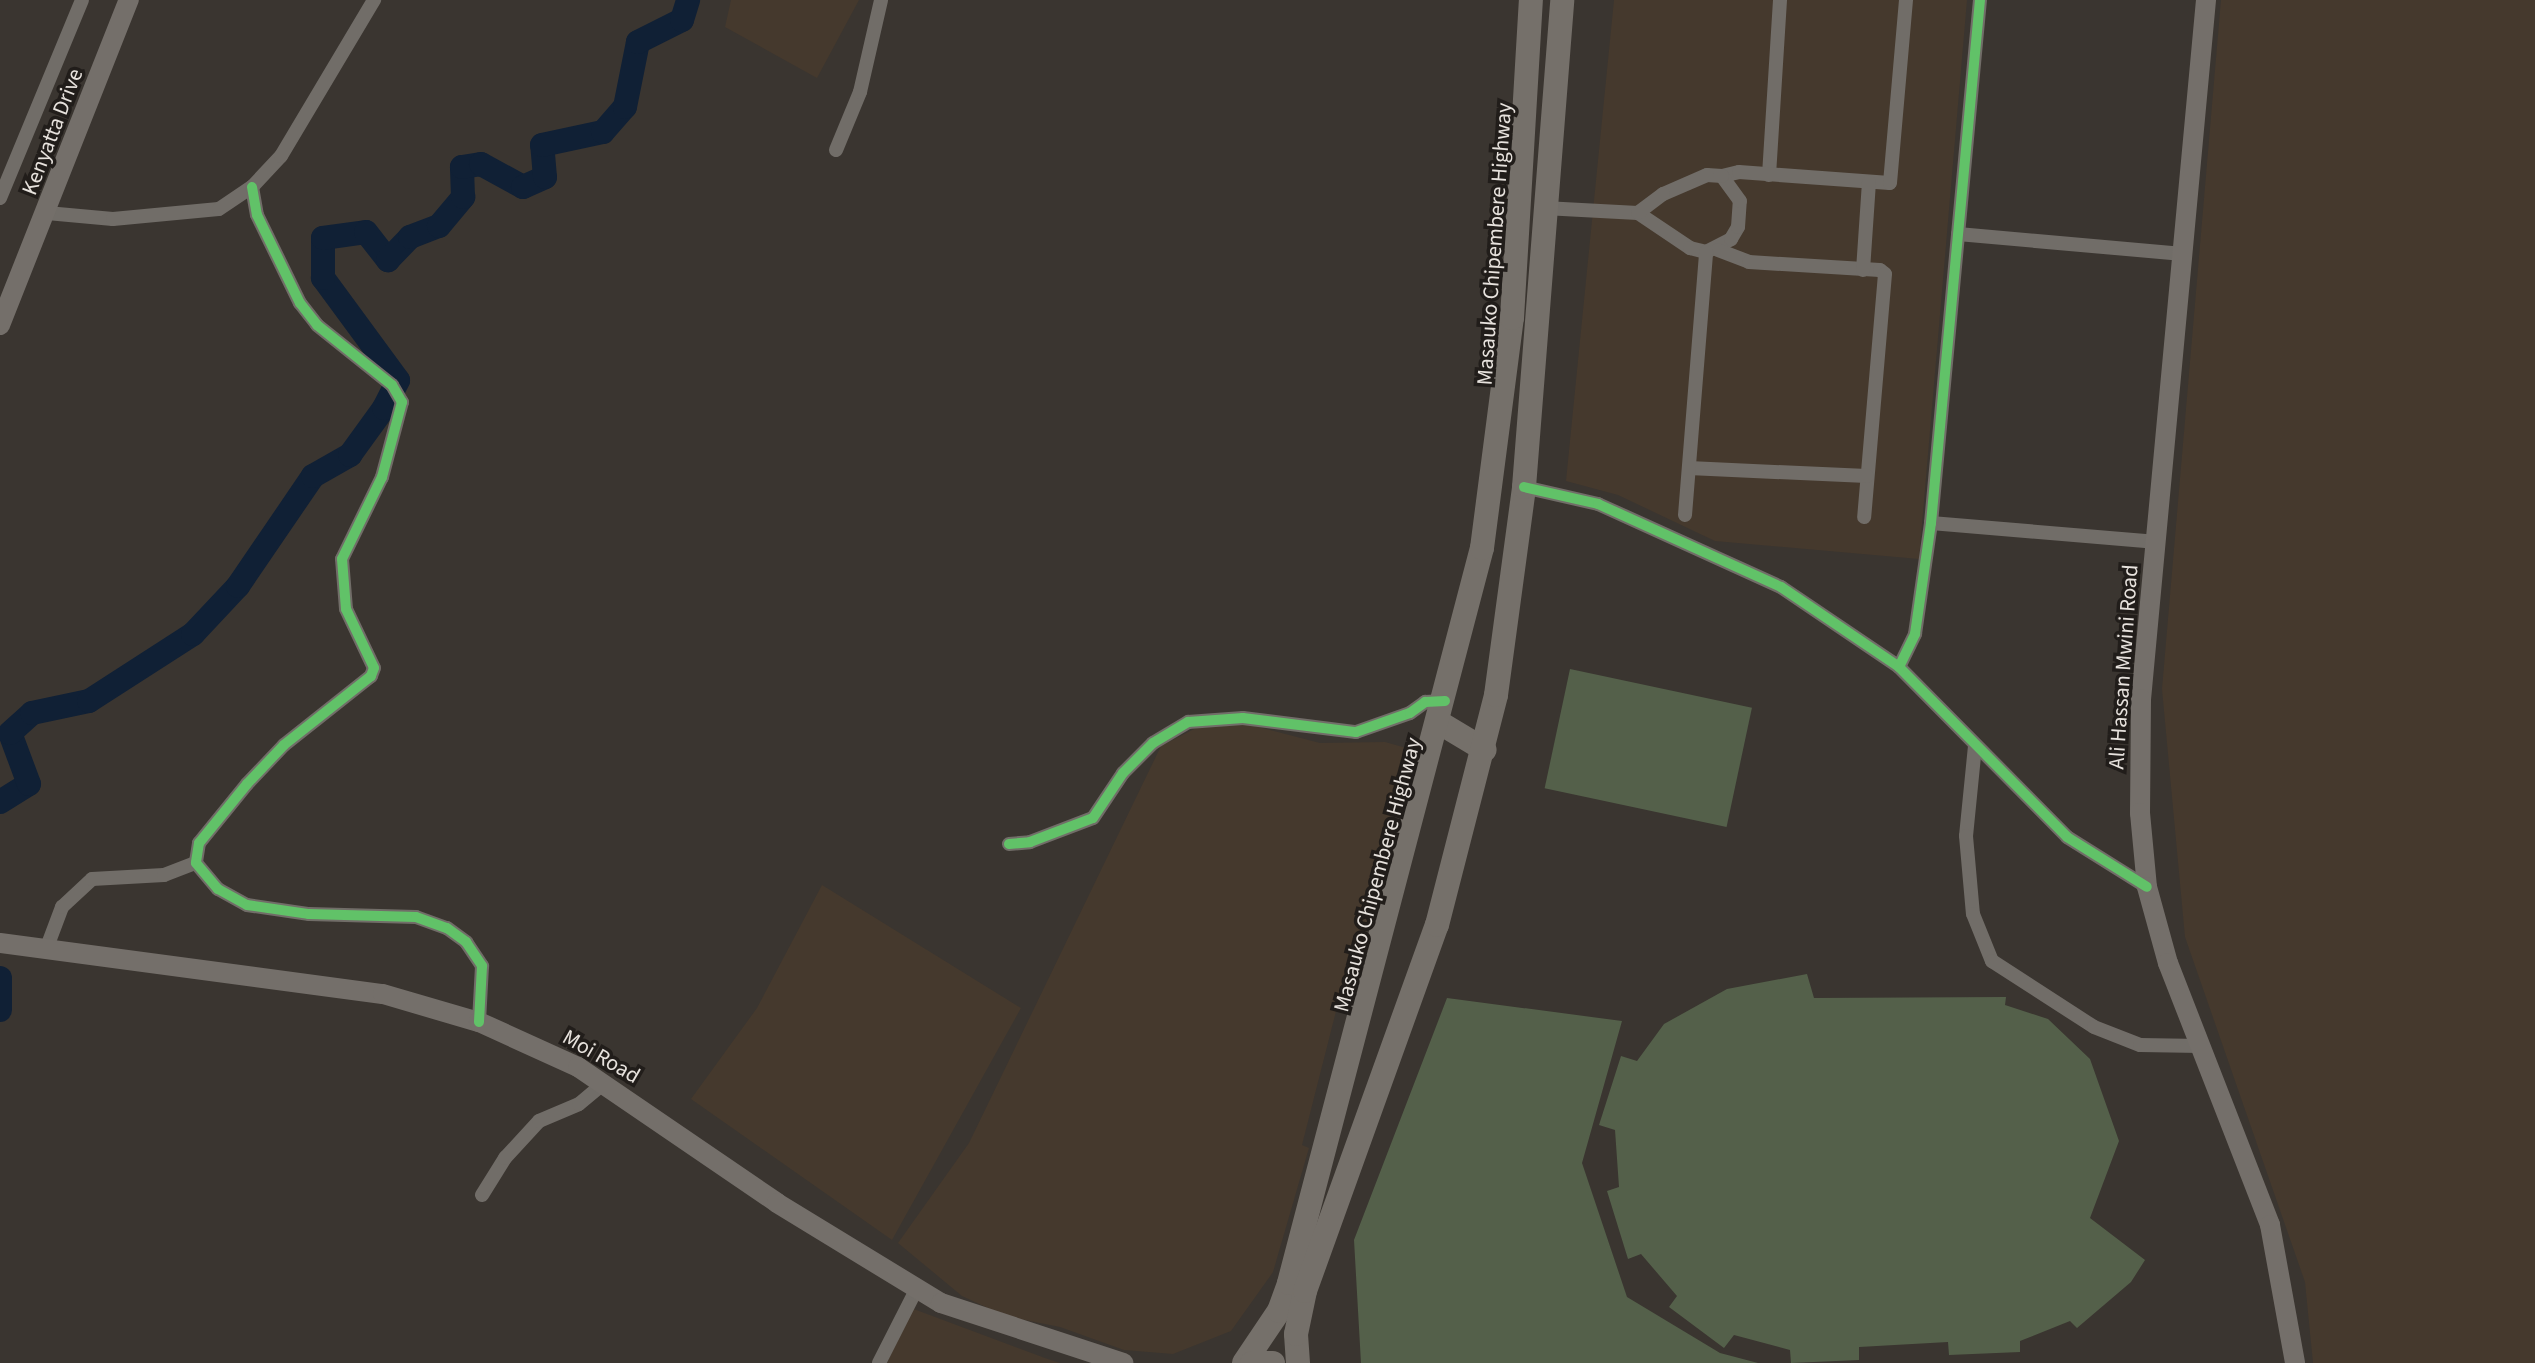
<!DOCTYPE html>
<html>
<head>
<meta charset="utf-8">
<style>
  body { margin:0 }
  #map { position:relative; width:2535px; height:1363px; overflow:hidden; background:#3a3530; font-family:"Source Sans 3",sans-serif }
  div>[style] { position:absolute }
  .built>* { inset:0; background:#45392d }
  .green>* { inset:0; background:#54604a; transform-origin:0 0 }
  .river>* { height:24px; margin:-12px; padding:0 12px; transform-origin:12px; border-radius:12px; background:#102035 }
  .minor>* { height:14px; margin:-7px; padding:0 7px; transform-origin:7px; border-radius:7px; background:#716d68 }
  .secondary>* { height:20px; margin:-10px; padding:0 10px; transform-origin:10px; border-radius:10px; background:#746f6a }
  .trunk>* { height:24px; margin:-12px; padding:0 12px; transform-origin:12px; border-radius:12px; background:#75706a }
  .cycleway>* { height:10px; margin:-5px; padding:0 5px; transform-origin:5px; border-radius:5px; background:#61c268 }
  span { translate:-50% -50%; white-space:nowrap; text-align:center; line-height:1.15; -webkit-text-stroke:7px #211d1a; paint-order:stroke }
  .street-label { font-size:22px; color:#e7e2dd }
</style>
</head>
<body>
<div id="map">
  <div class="built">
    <div style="clip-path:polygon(731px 0,859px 0,817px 78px,725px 27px)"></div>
    <div style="clip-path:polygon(1614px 0,1967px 0,1919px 559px,1715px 541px,1618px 495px,1566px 481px)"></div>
    <div style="clip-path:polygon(2221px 0,2535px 0,2535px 1363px,2313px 1363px,2305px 1282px,2185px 937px,2162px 689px)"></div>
    <div style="clip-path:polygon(1243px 723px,1320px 743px,1385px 742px,1410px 749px,1371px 883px,1374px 900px,1356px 967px,1346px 972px,1302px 1145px,1309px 1148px,1273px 1272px,1231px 1331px,1173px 1354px,1124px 1350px,1060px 1327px,1005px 1316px,962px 1296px,898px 1243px,969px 1143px,1161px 746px,1204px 724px)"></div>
    <div style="clip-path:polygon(822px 885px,1021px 1008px,892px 1240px,691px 1099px,757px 1008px)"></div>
    <div style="clip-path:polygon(911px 1308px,1045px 1358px,1060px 1363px,887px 1363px)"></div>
  </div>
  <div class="green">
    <div style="left:1570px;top:669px;width:186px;height:122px;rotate:12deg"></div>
    <div style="clip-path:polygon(1807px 974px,1814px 998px,2006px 997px,2005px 1005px,2048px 1019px,2090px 1059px,2119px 1141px,2090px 1218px,2145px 1260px,2131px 1282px,2077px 1328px,2070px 1321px,2020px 1341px,2020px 1352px,1949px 1355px,1948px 1342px,1859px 1347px,1859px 1360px,1791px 1363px,1790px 1350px,1734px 1335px,1724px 1348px,1669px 1307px,1677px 1296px,1641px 1254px,1628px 1259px,1607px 1191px,1619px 1187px,1615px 1130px,1599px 1125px,1621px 1056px,1637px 1061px,1664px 1024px,1727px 989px)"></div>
    <div style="clip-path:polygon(1447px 998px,1622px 1021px,1582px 1163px,1627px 1297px,1720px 1353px,1758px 1363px,1361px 1363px,1354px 1240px)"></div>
  </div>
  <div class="river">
    <div style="left:0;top:802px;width:34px;rotate:-32deg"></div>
    <div style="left:29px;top:784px;width:54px;rotate:-110.4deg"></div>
    <div style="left:10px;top:733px;width:30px;rotate:-42deg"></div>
    <div style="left:32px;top:713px;width:58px;rotate:-11.9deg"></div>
    <div style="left:89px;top:701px;width:124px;rotate:-32.8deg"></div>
    <div style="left:193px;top:634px;width:66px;rotate:-46.8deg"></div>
    <div style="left:238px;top:586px;width:133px;rotate:-55.7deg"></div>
    <div style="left:313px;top:476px;width:43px;rotate:-29.6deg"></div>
    <div style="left:350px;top:455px;width:58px;rotate:-54.1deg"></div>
    <div style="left:384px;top:408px;width:31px;rotate:-63deg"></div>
    <div style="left:398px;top:380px;width:127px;rotate:-126.3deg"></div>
    <div style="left:323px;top:278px;width:40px;rotate:-90deg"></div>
    <div style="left:323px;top:238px;width:43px;rotate:-7.9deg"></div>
    <div style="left:366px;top:232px;width:36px;rotate:52deg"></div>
    <div style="left:388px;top:260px;width:32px;rotate:-46deg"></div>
    <div style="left:410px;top:237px;width:31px;rotate:-21deg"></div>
    <div style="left:439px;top:226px;width:38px;rotate:-50deg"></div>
    <div style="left:463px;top:197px;width:30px;rotate:-92deg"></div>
    <div style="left:462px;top:167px;width:19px;rotate:-9deg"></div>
    <div style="left:481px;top:164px;width:48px;rotate:28.7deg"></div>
    <div style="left:523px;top:187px;width:24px;rotate:-24deg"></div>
    <div style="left:545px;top:177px;width:32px;rotate:-95deg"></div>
    <div style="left:542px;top:145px;width:62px;rotate:-12deg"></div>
    <div style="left:603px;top:132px;width:33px;rotate:-49deg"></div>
    <div style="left:625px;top:107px;width:66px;rotate:-78.7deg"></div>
    <div style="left:638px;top:42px;width:49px;rotate:-26.6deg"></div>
    <div style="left:682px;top:20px;width:21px;rotate:-73deg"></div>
    <div style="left:0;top:978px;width:32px;rotate:90deg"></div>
  </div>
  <div class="minor">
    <div style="left:836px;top:150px;width:63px;rotate:-67.5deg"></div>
    <div style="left:860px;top:92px;width:94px;rotate:-77.1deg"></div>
    <div style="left:1769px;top:175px;width:175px;rotate:-86.4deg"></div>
    <div style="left:1722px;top:176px;width:17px;rotate:-13deg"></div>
    <div style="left:1739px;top:172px;width:151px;rotate:4.2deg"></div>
    <div style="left:1890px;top:183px;width:184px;rotate:-85deg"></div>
    <div style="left:252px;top:187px;width:28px;rotate:80deg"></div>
    <div style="left:257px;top:215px;width:98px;rotate:64deg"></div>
    <div style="left:300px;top:303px;width:28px;rotate:52deg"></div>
    <div style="left:317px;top:325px;width:96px;rotate:38.7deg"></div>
    <div style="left:392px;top:385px;width:20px;rotate:60deg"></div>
    <div style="left:402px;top:402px;width:78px;rotate:104.9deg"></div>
    <div style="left:382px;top:477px;width:91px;rotate:116deg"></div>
    <div style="left:342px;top:559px;width:50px;rotate:85.4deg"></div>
    <div style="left:346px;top:609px;width:65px;rotate:64.6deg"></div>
    <div style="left:374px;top:668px;width:9px;rotate:111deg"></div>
    <div style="left:371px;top:676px;width:111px;rotate:141.6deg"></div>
    <div style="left:284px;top:745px;width:54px;rotate:133.5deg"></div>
    <div style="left:247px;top:784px;width:76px;rotate:129.1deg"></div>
    <div style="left:199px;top:843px;width:20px;rotate:99deg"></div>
    <div style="left:196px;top:863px;width:34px;rotate:50deg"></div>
    <div style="left:218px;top:889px;width:33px;rotate:29deg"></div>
    <div style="left:247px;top:905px;width:63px;rotate:8.3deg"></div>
    <div style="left:309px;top:914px;width:107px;rotate:1.6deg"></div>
    <div style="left:416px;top:917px;width:33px;rotate:20deg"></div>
    <div style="left:447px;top:928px;width:24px;rotate:36deg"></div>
    <div style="left:466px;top:942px;width:29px;rotate:56deg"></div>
    <div style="left:482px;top:966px;width:56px;rotate:93.1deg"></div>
    <div style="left:0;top:198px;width:214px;rotate:-67.5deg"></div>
    <div style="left:1544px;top:208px;width:94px;rotate:3deg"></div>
    <div style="left:1638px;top:213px;width:63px;rotate:33.9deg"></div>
    <div style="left:1690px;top:248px;width:16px;rotate:14deg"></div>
    <div style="left:1706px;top:252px;width:28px;rotate:-27deg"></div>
    <div style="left:1731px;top:239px;width:14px;rotate:-60deg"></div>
    <div style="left:1738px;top:227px;width:26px;rotate:-86deg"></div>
    <div style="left:1740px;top:201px;width:31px;rotate:-126deg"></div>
    <div style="left:1722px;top:176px;width:15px;rotate:-176deg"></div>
    <div style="left:1707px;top:175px;width:48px;rotate:156.6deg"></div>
    <div style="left:1663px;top:194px;width:31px;rotate:143deg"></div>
    <div style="left:47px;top:213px;width:66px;rotate:5.2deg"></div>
    <div style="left:113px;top:219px;width:106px;rotate:-5.4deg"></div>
    <div style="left:219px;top:209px;width:40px;rotate:-34deg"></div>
    <div style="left:252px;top:187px;width:42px;rotate:-46.9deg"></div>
    <div style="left:281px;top:156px;width:182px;rotate:-59.2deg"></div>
    <div style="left:1958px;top:234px;width:223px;rotate:5.1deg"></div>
    <div style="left:1718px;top:250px;width:33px;rotate:21deg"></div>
    <div style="left:1749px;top:262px;width:131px;rotate:3.5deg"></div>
    <div style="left:1880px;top:270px;width:6px;rotate:39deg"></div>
    <div style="left:1885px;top:274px;width:244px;rotate:94.9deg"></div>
    <div style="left:1863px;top:270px;width:88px;rotate:-86.1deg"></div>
    <div style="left:1689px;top:468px;width:178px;rotate:2.6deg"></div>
    <div style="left:1524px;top:487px;width:76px;rotate:12.9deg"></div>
    <div style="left:1598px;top:504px;width:201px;rotate:24.4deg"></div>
    <div style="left:1781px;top:587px;width:143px;rotate:34.1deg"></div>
    <div style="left:1899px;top:667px;width:239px;rotate:45.3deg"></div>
    <div style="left:2067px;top:837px;width:94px;rotate:32deg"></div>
    <div style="left:1685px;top:515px;width:264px;rotate:-85.4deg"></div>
    <div style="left:1931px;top:523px;width:227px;rotate:4.8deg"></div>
    <div style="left:1899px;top:667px;width:37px;rotate:-64deg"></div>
    <div style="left:1915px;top:634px;width:112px;rotate:-81.8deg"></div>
    <div style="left:1931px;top:523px;width:525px;rotate:-84.65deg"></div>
    <div style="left:1975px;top:746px;width:90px;rotate:95.7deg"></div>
    <div style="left:1966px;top:836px;width:78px;rotate:84.9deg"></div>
    <div style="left:1973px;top:914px;width:51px;rotate:68deg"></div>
    <div style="left:1992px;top:961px;width:121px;rotate:32.9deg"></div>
    <div style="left:2094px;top:1027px;width:49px;rotate:21.4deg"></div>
    <div style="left:2140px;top:1045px;width:61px;rotate:0.9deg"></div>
    <div style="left:1009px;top:844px;width:21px;rotate:-5deg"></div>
    <div style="left:1030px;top:842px;width:67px;rotate:-20.9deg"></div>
    <div style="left:1093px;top:818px;width:54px;rotate:-56.3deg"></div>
    <div style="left:1123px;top:773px;width:42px;rotate:-45deg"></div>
    <div style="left:1153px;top:743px;width:41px;rotate:-31deg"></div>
    <div style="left:1188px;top:722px;width:55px;rotate:-4.2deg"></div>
    <div style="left:1243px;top:718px;width:114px;rotate:7.1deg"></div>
    <div style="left:1356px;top:732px;width:57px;rotate:-19.4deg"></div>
    <div style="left:1410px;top:713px;width:19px;rotate:-36deg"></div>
    <div style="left:1425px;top:702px;width:20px;rotate:-3deg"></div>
    <div style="left:47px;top:947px;width:43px;rotate:-69.4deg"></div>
    <div style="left:62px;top:907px;width:41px;rotate:-43deg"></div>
    <div style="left:92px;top:879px;width:72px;rotate:-3.2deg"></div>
    <div style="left:164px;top:875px;width:34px;rotate:-21deg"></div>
    <div style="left:482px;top:1195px;width:44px;rotate:-58.1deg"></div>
    <div style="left:505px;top:1158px;width:50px;rotate:-47.4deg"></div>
    <div style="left:539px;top:1121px;width:43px;rotate:-23deg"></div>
    <div style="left:579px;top:1104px;width:33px;rotate:-40deg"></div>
    <div style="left:879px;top:1363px;width:82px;rotate:-63.1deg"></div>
  </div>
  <div class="secondary">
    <div style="left:2206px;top:0;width:702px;rotate:95.31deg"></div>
    <div style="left:2141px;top:699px;width:114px;rotate:90.5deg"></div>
    <div style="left:2140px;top:813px;width:74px;rotate:84.6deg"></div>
    <div style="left:2147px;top:887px;width:79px;rotate:74.6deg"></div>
    <div style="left:2168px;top:963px;width:281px;rotate:68.7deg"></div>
    <div style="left:2270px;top:1225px;width:140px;rotate:79.7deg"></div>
    <div style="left:0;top:325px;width:350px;rotate:-68.4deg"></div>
    <div style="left:0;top:943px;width:386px;rotate:7.6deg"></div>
    <div style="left:383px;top:994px;width:100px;rotate:16.3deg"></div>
    <div style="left:479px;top:1022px;width:109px;rotate:24.4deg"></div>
    <div style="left:578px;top:1067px;width:241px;rotate:34.3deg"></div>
    <div style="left:777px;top:1203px;width:192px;rotate:31.4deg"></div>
    <div style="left:941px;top:1303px;width:192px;rotate:18.2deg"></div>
  </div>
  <div class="trunk">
    <div style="left:1440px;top:723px;width:52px;rotate:31deg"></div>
    <div style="left:1244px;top:1363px;width:63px;rotate:-56.1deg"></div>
    <div style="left:1279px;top:1311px;width:30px;rotate:-70deg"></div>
    <div style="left:1289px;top:1283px;width:760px;rotate:-75.29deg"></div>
    <div style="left:1482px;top:548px;width:232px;rotate:-82.6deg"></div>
    <div style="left:1512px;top:318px;width:319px;rotate:-86.6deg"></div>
    <div style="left:1252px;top:1363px;width:21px"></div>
    <div style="left:1298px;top:1363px;width:29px;rotate:-94deg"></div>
    <div style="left:1296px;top:1334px;width:44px;rotate:-78.2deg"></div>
    <div style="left:1305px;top:1291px;width:389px;rotate:-70.2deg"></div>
    <div style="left:1437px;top:925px;width:237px;rotate:-75.6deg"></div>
    <div style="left:1496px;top:695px;width:210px;rotate:-82.3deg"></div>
    <div style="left:1524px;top:487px;width:488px;rotate:-85.5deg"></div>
  </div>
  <div class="cycleway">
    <div style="left:252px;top:187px;width:28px;rotate:80deg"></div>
    <div style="left:257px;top:215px;width:98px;rotate:64deg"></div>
    <div style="left:300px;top:303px;width:28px;rotate:52deg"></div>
    <div style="left:317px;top:325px;width:96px;rotate:38.7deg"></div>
    <div style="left:392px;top:385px;width:20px;rotate:60deg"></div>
    <div style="left:402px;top:402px;width:78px;rotate:104.9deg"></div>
    <div style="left:382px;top:477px;width:91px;rotate:116deg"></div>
    <div style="left:342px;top:559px;width:50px;rotate:85.4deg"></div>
    <div style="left:346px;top:609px;width:65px;rotate:64.6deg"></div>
    <div style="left:374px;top:668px;width:9px;rotate:111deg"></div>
    <div style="left:371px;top:676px;width:111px;rotate:141.6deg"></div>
    <div style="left:284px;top:745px;width:54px;rotate:133.5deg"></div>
    <div style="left:247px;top:784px;width:76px;rotate:129.1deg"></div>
    <div style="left:199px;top:843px;width:20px;rotate:99deg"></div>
    <div style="left:196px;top:863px;width:34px;rotate:50deg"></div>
    <div style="left:218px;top:889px;width:33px;rotate:29deg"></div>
    <div style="left:247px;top:905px;width:63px;rotate:8.3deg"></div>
    <div style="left:309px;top:914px;width:107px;rotate:1.6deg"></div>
    <div style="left:416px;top:917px;width:33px;rotate:20deg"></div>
    <div style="left:447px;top:928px;width:24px;rotate:36deg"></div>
    <div style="left:466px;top:942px;width:29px;rotate:56deg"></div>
    <div style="left:482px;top:966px;width:56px;rotate:93.1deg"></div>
    <div style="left:1524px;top:487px;width:76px;rotate:12.9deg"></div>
    <div style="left:1598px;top:504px;width:201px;rotate:24.4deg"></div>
    <div style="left:1781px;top:587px;width:143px;rotate:34.1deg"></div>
    <div style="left:1899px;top:667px;width:239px;rotate:45.3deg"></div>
    <div style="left:2067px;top:837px;width:94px;rotate:32deg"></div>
    <div style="left:1899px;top:667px;width:37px;rotate:-64deg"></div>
    <div style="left:1915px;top:634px;width:112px;rotate:-81.8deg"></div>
    <div style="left:1931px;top:523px;width:525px;rotate:-84.65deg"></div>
    <div style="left:1009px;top:844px;width:21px;rotate:-5deg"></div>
    <div style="left:1030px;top:842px;width:67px;rotate:-20.9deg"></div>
    <div style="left:1093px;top:818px;width:54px;rotate:-56.3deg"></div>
    <div style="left:1123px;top:773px;width:42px;rotate:-45deg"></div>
    <div style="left:1153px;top:743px;width:41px;rotate:-31deg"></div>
    <div style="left:1188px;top:722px;width:55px;rotate:-4.2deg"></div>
    <div style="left:1243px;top:718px;width:114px;rotate:7.1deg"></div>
    <div style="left:1356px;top:732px;width:57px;rotate:-19.4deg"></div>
    <div style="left:1410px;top:713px;width:19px;rotate:-36deg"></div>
    <div style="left:1425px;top:702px;width:20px;rotate:-3deg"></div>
  </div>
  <div class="street-label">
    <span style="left:53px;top:132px;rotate:-69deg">Kenyatta Drive</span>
    <span style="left:1495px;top:244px;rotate:-86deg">Masauko Chipembere Highway</span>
    <span style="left:2124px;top:667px;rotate:-86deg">Ali Hassan Mwini Road</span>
    <span style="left:1378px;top:875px;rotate:-75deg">Masauko Chipembere Highway</span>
    <span style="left:601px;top:1057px;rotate:30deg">Moi Road</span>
  </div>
</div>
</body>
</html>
